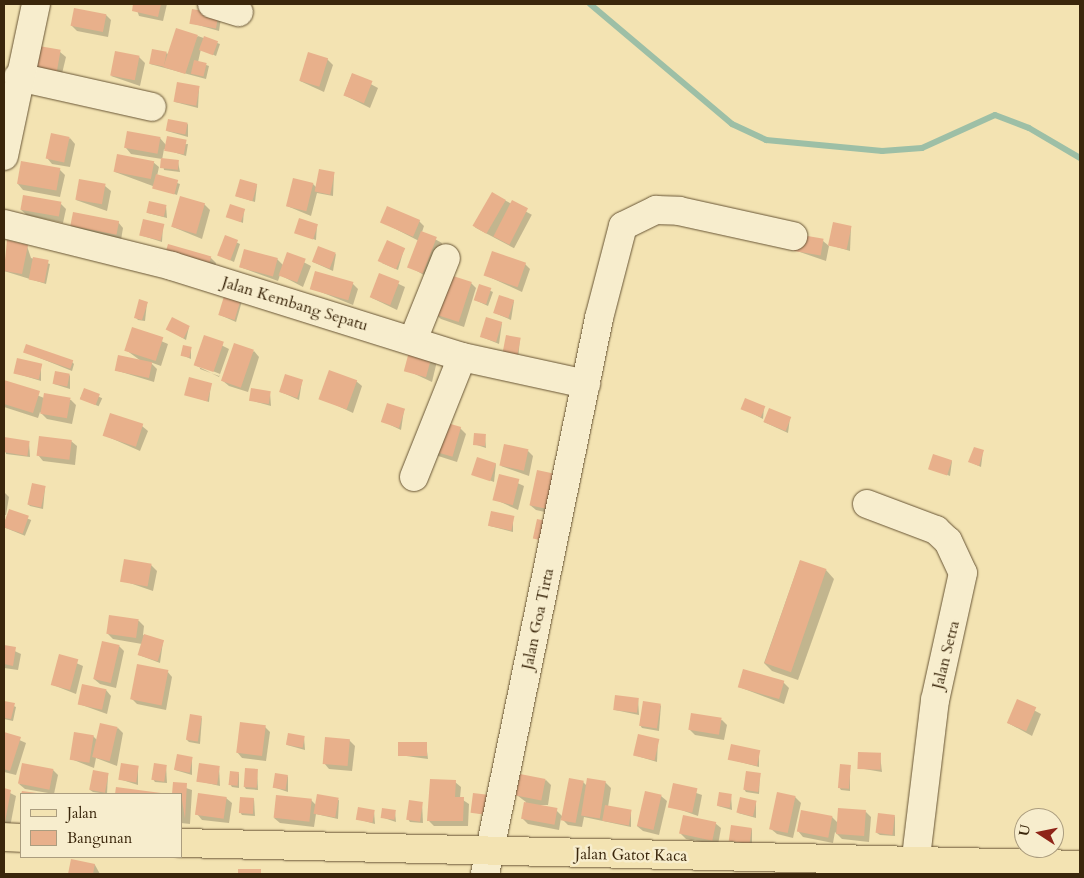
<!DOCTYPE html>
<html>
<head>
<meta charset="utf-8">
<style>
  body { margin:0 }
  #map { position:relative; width:1084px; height:878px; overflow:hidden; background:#f3e3b2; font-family:Cardo,serif }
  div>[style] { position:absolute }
  .shadow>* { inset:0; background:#0003; transform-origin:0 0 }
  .stream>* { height:6px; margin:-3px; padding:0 3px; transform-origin:3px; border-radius:3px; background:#9dbfa6 }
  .building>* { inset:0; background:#e8b08b; transform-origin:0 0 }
  .roads { filter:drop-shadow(0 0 1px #685535) drop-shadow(0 0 1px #685535) }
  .minor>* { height:28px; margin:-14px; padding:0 14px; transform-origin:14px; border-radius:14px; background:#f7edcd }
  .major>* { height:28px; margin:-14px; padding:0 14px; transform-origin:14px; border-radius:14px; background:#f3e3b2 }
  span { translate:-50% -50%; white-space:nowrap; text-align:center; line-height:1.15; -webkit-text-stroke:5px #f7edcd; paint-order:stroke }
  .street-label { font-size:16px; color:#3a260b }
  .frame { position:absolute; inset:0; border:5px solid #3a260b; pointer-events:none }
  .legend { position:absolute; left:20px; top:793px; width:162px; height:65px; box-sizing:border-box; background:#f7edcd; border:1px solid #ab9d7f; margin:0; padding:6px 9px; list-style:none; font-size:15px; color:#3a260b }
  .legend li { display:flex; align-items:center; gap:10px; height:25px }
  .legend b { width:25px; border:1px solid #ab9d7f }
  .north { position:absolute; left:1014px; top:808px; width:50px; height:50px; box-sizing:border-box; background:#f7edcd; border:1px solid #ab9d7f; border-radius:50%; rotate:281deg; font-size:14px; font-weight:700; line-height:20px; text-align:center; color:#3a260b }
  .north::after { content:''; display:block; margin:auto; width:18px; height:22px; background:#8f2418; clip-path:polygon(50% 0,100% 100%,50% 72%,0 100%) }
</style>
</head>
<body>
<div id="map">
  <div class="shadow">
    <div style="clip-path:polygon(135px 4px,167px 4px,163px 21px,139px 16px)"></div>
    <div style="clip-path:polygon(106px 15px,111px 20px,108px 37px,77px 31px,72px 26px)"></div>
    <div style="clip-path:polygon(221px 18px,219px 31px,191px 23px)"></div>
    <div style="clip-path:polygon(198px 36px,220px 44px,216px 56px,201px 49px,198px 62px,209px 66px,206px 79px,150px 64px,167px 53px,170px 57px)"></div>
    <div style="clip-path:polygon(60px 52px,66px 57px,60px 82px,40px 77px)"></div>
    <div style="clip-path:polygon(139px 57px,145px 63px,140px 86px,111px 76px)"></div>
    <div style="clip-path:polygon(327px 59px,333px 65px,324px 92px,300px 81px)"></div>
    <div style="clip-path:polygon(352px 74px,378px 88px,370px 108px,344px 95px)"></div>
    <div style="clip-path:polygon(199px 88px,198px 108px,175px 102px)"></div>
    <div style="clip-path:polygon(188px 124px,188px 137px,167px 131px)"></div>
    <div style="clip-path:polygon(70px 138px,75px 144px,70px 167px,52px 164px,47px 158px)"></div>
    <div style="clip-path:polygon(160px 138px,166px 145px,188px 144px,186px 156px,164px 149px,162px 160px,178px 162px,180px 172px,164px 170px,162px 159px,131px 154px,126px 148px)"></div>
    <div style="clip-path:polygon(153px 162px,159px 167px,157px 176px,180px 184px,177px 195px,115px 172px)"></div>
    <div style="clip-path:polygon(59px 169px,65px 175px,60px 197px,23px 190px,18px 184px)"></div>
    <div style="clip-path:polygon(334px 174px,333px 196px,317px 193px,311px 216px,287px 206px,313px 184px,316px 187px)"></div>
    <div style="clip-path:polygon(257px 185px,255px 202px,236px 196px)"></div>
    <div style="clip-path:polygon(105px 186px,111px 191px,107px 211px,76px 200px)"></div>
    <div style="left:493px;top:194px;width:44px;height:38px;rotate:28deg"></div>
    <div style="clip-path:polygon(60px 203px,66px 209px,63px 223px,27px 215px,21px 210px)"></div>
    <div style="clip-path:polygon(204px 204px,210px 210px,202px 239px,173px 227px)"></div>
    <div style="clip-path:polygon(166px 206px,167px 218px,148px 213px)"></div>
    <div style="clip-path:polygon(244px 210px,243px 223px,227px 216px)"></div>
    <div style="clip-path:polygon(419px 221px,424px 226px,422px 232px,442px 243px,429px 278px,410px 267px,419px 241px,382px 222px)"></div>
    <div style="clip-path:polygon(118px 222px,123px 228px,121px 240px,77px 231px,71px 226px)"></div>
    <div style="clip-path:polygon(163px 225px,162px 242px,140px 235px)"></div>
    <div style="clip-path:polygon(317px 225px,316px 240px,296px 233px)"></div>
    <div style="clip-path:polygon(851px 227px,850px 251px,830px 245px)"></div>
    <div style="clip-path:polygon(225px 237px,240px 244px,234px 262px,219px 255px)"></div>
    <div style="clip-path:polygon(823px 241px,829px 246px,826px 261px,794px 250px)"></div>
    <div style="clip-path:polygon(8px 242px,27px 246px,31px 258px,50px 264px,46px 284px,4px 271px)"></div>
    <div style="clip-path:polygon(404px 249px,398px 270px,382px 263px)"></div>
    <div style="clip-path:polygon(288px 254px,311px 266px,303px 287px,280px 275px,278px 281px,240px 267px,277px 259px,283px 265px)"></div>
    <div style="clip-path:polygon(336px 254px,333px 271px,313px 262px)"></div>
    <div style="clip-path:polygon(166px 257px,210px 257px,216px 263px,213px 273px)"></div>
    <div style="clip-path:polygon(525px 264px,530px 269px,522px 292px,485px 275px)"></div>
    <div style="clip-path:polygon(380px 275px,405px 287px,397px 310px,372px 298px)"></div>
    <div style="clip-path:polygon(352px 283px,358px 289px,353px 305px,311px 288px)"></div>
    <div style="clip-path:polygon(471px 283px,476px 288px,464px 327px,441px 319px,435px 314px)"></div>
    <div style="clip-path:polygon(480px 286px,493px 292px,488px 306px,475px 300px)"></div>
    <div style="clip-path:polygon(226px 295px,242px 301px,236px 322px,220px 315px)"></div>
    <div style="clip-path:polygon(514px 301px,511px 320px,495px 313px)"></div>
    <div style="clip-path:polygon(147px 303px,145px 321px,138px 320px,135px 317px)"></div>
    <div style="clip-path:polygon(502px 323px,499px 344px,482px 337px)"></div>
    <div style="clip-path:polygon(189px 327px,186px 340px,167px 329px)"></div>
    <div style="clip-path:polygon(133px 329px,168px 344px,161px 366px,150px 362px,157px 369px,154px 382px,115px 370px,141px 361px,126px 350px)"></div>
    <div style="clip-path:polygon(evenodd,205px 337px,229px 349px,219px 377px,195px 365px,205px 337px,200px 366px,220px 374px,219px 376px,200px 369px,200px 366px)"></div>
    <div style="clip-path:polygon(520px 339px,518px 359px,505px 356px)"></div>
    <div style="clip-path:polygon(191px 348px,191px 359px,182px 355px)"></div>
    <div style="clip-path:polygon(411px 350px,437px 361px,432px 382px,406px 370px)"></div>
    <div style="clip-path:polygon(254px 351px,259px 357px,248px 392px,229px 386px,223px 381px)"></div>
    <div style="clip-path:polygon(25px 352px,72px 362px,74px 364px,72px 371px)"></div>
    <div style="clip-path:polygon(41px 365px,41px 381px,15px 373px)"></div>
    <div style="clip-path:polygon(70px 375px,70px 389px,54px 384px)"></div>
    <div style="clip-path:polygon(302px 381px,299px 400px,281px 392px)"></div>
    <div style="clip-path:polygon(356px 381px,362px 386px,353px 413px,321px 398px)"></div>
    <div style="clip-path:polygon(5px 382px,44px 398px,71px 400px,76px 405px,72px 424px,47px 419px,40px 412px,38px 418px,4px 407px)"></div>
    <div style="clip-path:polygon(211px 384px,209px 402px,185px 394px)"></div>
    <div style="left:84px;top:390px;width:20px;height:9px;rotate:24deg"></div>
    <div style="clip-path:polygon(270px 393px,271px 406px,250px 400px)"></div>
    <div style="clip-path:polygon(764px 407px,763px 419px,742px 408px)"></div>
    <div style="clip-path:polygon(404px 410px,401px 430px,382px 421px)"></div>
    <div style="clip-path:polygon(790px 418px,788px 433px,764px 422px)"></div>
    <div style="clip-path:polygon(142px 426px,148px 431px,140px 451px,104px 435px)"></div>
    <div style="clip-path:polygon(460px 428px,466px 434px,457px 462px,435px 455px)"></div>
    <div style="clip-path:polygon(485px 436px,486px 448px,474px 444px)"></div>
    <div style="clip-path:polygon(5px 439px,29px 442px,30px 457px,6px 454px)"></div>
    <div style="clip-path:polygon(71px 441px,77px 446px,75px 465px,43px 461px,38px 455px)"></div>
    <div style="clip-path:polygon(527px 450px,533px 456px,529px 476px,501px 466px)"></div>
    <div style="clip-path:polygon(983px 451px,981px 467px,970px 462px)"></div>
    <div style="clip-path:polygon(952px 461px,950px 476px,931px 468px)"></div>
    <div style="clip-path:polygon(496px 464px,494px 482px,473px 474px)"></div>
    <div style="clip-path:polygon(500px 475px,524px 486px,518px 510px,494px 499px)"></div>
    <div style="clip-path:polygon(560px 476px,558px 515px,536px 510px,530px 505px)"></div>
    <div style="clip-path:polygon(45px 488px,43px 509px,30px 506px,28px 504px)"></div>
    <div style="clip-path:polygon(4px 492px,9px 497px,6px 515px,4px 515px)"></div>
    <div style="left:9px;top:511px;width:24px;height:17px;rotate:22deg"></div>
    <div style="clip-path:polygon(513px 517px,513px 532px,490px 526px)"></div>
    <div style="clip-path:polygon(800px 561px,826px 570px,834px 579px,798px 680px,772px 671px,764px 663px)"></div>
    <div style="clip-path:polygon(151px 565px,157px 571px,153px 591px,121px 580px)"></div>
    <div style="clip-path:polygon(110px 616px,139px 621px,144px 626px,143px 635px,163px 642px,160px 663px,139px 655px,142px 644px,113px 639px,108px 634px)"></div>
    <div style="clip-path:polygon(4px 646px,21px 654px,18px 670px,4px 668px)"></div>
    <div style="clip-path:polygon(119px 646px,124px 651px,116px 688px,100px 684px,94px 679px)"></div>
    <div style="clip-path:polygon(60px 656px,83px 666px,76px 694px,53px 685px)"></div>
    <div style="clip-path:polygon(167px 671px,172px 677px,166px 710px,137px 704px,132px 699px)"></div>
    <div style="clip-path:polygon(783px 682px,789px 688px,784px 704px,739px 687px)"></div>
    <div style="clip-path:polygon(106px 690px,111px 696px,107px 714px,79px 704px)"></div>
    <div style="clip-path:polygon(638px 699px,639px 715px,615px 710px)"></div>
    <div style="clip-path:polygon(1017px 701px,1041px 714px,1032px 736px,1008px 723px)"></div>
    <div style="clip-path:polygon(4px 702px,16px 707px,13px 721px,4px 719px)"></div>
    <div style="clip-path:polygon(661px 705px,659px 731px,642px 728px,640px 725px)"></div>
    <div style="clip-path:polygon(202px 717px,200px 744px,189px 742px,187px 740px)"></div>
    <div style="clip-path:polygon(722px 720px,727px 725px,724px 740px,695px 735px,690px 730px)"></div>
    <div style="clip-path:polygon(265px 727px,270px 732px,266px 761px,242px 758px,237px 752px)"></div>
    <div style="clip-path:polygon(118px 728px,123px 733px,117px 766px,96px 758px,94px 768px,71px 759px,93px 736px,98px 741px)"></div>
    <div style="clip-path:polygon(4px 733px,26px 743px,16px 775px,4px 772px)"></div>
    <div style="clip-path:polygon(304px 737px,305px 750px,287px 745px)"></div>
    <div style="clip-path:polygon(349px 740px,355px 746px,352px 771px,329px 769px,324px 763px)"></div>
    <div style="clip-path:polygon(658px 740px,657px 762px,634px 755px)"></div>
    <div style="clip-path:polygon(426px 743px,428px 759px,399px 755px)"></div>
    <div style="clip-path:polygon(759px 751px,759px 767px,729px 759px)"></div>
    <div style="clip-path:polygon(880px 755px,882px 772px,858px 768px)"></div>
    <div style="clip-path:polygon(192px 758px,192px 775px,175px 770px)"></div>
    <div style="clip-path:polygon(166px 766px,167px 783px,155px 782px,153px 779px)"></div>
    <div style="clip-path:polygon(850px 766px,850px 791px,841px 790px,839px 787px)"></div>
    <div style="clip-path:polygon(219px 767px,220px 786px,198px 781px)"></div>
    <div style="clip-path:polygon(138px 768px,138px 785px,119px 779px)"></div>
    <div style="clip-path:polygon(53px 770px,58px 775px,54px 794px,25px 789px,19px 784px)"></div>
    <div style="clip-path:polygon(257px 770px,258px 790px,246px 789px,244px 786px)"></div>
    <div style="clip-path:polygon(239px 773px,239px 788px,232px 787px,230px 784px)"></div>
    <div style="clip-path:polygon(108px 774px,107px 794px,93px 792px,90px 790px)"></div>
    <div style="clip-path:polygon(760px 775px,759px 794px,746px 792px,744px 789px)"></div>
    <div style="clip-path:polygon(288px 776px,288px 792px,273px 787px)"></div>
    <div style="clip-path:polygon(546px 780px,551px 785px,548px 805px,534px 805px,556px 810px,563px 817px,583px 782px,587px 786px,605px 782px,611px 788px,608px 807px,631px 811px,631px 827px,584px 817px,582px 827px,568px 825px,561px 818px,559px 830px,528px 824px,522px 818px,526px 802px,518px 796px)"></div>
    <div style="clip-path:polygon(455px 782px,461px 787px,460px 798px,469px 804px,468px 826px,434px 826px,429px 821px)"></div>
    <div style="clip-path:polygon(174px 784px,192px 790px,190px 824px,181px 823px,181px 794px,173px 794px)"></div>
    <div style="clip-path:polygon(674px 785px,702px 795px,698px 816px,670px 806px)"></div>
    <div style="clip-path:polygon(4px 790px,16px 796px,10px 827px,4px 826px)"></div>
    <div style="clip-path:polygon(731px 795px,732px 810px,718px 806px)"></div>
    <div style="clip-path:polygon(661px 796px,667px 801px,659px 835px,643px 831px,637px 826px)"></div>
    <div style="clip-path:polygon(495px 797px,495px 817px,472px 812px)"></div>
    <div style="clip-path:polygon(795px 797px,801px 803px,793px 838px,777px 834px,771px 829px)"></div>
    <div style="clip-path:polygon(226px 798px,232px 803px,229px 823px,202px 820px,197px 814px)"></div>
    <div style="clip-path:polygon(254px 799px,255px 816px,242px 815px,240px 812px)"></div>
    <div style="clip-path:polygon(311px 800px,316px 805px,339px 800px,338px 819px,316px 814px,314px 827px,280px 823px,274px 818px)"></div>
    <div style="clip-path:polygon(756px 802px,756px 818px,738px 813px)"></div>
    <div style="clip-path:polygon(422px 803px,423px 823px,410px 822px,408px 819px)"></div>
    <div style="clip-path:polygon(374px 811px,375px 824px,357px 819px)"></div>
    <div style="clip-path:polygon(395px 812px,396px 822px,381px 817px)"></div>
    <div style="clip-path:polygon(802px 812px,832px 817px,838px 823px,866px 812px,871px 817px,869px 842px,842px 839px,835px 832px,833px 843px,803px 837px,798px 831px)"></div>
    <div style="clip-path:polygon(895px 816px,895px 836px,880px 835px,877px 833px)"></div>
    <div style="clip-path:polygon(715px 823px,721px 828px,718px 845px,686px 839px,681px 834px)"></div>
    <div style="clip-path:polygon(752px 829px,752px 845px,730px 840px)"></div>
    <div style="clip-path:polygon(72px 861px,95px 865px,100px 874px,69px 874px)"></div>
  </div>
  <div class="stream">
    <div style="left:590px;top:4px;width:186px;rotate:40.2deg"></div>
    <div style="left:732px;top:124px;width:38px;rotate:25deg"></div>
    <div style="left:766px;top:140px;width:117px;rotate:5.4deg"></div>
    <div style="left:882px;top:151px;width:40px;rotate:-4.3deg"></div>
    <div style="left:922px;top:148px;width:80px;rotate:-24.3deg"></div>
    <div style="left:995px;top:115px;width:36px;rotate:21deg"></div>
    <div style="left:1029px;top:128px;width:59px;rotate:30.5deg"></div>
  </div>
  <div class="building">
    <div style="clip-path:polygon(133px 4px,161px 4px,158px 17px,132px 11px)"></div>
    <div style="left:74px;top:8px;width:33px;height:18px;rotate:11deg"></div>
    <div style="left:192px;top:9px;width:27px;height:15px;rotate:10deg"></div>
    <div style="left:176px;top:28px;width:23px;height:41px;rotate:18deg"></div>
    <div style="left:204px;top:36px;width:15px;height:15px;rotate:20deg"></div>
    <div style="left:39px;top:46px;width:22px;height:27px;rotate:10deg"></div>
    <div style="left:152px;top:49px;width:15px;height:15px;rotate:11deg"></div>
    <div style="left:115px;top:51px;width:25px;height:25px;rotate:11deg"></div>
    <div style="left:308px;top:52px;width:21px;height:30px;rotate:17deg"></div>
    <div style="left:194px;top:60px;width:13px;height:14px;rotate:13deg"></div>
    <div style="left:352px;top:73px;width:22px;height:24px;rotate:21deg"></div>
    <div style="left:177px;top:82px;width:23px;height:20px;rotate:10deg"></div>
    <div style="left:168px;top:119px;width:20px;height:12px;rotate:11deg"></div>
    <div style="left:127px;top:131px;width:34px;height:17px;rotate:10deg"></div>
    <div style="left:51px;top:133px;width:19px;height:26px;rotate:12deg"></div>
    <div style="left:167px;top:136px;width:20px;height:15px;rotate:11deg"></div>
    <div style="left:117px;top:154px;width:38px;height:18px;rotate:11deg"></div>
    <div style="left:161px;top:158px;width:18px;height:10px;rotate:6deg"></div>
    <div style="left:21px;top:161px;width:40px;height:23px;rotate:10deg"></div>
    <div style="left:319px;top:169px;width:16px;height:23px;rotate:11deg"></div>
    <div style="left:156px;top:174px;width:23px;height:15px;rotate:15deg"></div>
    <div style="left:293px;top:178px;width:21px;height:29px;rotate:14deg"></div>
    <div style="left:79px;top:179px;width:27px;height:21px;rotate:10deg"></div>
    <div style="left:240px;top:179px;width:18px;height:18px;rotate:16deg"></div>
    <div style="left:492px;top:192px;width:16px;height:39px;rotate:30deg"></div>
    <div style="left:23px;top:195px;width:39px;height:15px;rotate:10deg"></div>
    <div style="left:180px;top:196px;width:26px;height:32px;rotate:16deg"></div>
    <div style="left:512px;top:200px;width:18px;height:41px;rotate:27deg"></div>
    <div style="left:149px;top:201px;width:18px;height:12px;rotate:13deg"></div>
    <div style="left:230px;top:204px;width:16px;height:14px;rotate:18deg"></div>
    <div style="left:387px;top:206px;width:36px;height:18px;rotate:23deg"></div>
    <div style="left:73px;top:212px;width:47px;height:14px;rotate:11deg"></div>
    <div style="left:299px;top:218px;width:20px;height:16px;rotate:18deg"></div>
    <div style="left:143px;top:219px;width:22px;height:17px;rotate:13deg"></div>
    <div style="left:833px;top:222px;width:19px;height:24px;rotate:12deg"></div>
    <div style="left:421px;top:231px;width:17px;height:39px;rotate:21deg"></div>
    <div style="left:796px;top:234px;width:28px;height:17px;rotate:10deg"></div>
    <div style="left:225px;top:235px;width:14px;height:22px;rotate:21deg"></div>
    <div style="clip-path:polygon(7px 240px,28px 245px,22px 274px,4px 271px)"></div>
    <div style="left:387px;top:240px;width:20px;height:23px;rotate:24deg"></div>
    <div style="left:168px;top:244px;width:45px;height:13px;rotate:16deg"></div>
    <div style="left:318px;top:246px;width:19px;height:17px;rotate:21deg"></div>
    <div style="left:244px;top:249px;width:35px;height:19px;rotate:15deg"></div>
    <div style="left:492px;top:251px;width:36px;height:26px;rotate:19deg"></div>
    <div style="left:287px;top:252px;width:20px;height:25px;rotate:20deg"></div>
    <div style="left:33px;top:257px;width:16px;height:23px;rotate:11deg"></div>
    <div style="left:315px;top:271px;width:40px;height:19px;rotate:16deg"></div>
    <div style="left:379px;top:273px;width:22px;height:26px;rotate:21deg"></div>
    <div style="left:447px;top:274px;width:26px;height:42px;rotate:18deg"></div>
    <div style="left:479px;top:284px;width:13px;height:17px;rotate:18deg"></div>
    <div style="left:225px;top:293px;width:17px;height:23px;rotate:17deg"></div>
    <div style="left:499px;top:295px;width:16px;height:19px;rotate:18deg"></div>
    <div style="clip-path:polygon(139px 299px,148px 302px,142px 320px,134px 318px)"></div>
    <div style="left:172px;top:317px;width:20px;height:14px;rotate:27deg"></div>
    <div style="left:486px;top:317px;width:17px;height:21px;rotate:17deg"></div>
    <div style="left:132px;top:327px;width:33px;height:25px;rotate:18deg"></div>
    <div style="left:204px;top:335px;width:21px;height:32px;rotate:19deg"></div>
    <div style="left:506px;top:335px;width:15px;height:20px;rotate:11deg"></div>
    <div style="left:234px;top:343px;width:21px;height:40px;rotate:19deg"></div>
    <div style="left:26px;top:344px;width:50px;height:9px;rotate:19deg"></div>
    <div style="left:183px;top:345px;width:9px;height:11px;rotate:13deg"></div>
    <div style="left:410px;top:348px;width:23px;height:24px;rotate:15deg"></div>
    <div style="left:118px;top:355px;width:35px;height:16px;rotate:12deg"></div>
    <div style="left:17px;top:358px;width:26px;height:16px;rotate:13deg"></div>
    <div style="left:329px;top:370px;width:30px;height:31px;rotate:20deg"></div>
    <div style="left:55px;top:371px;width:15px;height:13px;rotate:11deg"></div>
    <div style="left:285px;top:374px;width:19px;height:19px;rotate:18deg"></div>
    <div style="left:189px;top:377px;width:24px;height:19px;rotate:15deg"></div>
    <div style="clip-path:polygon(4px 380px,40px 391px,33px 413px,4px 404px)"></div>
    <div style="left:84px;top:388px;width:17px;height:12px;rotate:21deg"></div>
    <div style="left:251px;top:388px;width:20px;height:13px;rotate:9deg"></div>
    <div style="left:44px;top:393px;width:27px;height:21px;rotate:10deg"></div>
    <div style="left:745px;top:398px;width:22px;height:12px;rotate:22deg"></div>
    <div style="left:387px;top:403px;width:19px;height:20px;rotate:18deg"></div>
    <div style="left:769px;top:408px;width:24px;height:15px;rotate:22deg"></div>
    <div style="left:110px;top:413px;width:35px;height:24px;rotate:18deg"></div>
    <div style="left:437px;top:420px;width:25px;height:31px;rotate:16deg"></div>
    <div style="left:474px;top:433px;width:12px;height:12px;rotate:5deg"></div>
    <div style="left:39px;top:436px;width:33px;height:20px;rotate:7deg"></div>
    <div style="left:4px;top:437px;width:26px;height:15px;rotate:9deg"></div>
    <div style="left:504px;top:444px;width:25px;height:22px;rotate:12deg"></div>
    <div style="clip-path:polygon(974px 447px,984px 450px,979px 466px,968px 462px)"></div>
    <div style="left:933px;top:454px;width:20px;height:16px;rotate:18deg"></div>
    <div style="left:477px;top:457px;width:20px;height:19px;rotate:18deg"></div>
    <div style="left:537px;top:470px;width:24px;height:36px;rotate:12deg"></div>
    <div style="left:499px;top:474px;width:21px;height:27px;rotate:14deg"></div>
    <div style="left:32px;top:483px;width:14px;height:22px;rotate:12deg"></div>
    <div style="left:9px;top:509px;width:21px;height:19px;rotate:19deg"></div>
    <div style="left:491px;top:511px;width:24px;height:15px;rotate:12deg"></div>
    <div style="left:537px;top:519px;width:14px;height:20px;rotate:12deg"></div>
    <div style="left:124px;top:559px;width:28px;height:23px;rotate:10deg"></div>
    <div style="left:800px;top:560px;width:28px;height:109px;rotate:19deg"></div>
    <div style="left:109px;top:615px;width:30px;height:19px;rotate:8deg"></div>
    <div style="left:144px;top:634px;width:21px;height:22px;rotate:17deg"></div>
    <div style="left:102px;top:641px;width:18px;height:39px;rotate:13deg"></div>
    <div style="clip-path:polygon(4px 645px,16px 647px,13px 666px,4px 664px)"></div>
    <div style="left:59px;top:654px;width:20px;height:32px;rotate:15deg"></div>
    <div style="left:137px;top:664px;width:32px;height:36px;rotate:11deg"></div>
    <div style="left:743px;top:669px;width:43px;height:19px;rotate:16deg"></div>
    <div style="left:82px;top:684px;width:25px;height:21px;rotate:12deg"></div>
    <div style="left:615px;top:695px;width:24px;height:15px;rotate:7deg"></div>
    <div style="left:1017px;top:699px;width:21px;height:26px;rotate:23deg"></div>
    <div style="clip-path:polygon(4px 701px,15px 703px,11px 719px,4px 718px)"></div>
    <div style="left:643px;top:701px;width:18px;height:25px;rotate:9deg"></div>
    <div style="left:691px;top:713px;width:31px;height:17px;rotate:9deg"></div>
    <div style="left:190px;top:714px;width:12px;height:26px;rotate:9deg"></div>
    <div style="left:240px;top:722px;width:26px;height:31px;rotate:7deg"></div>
    <div style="left:100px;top:723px;width:18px;height:35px;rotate:13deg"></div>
    <div style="clip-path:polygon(4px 732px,21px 737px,10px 771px,4px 769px)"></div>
    <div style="left:74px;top:732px;width:20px;height:28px;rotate:9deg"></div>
    <div style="left:288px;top:733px;width:17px;height:12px;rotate:10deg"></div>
    <div style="left:638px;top:734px;width:22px;height:22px;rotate:13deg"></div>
    <div style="left:325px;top:737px;width:25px;height:27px;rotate:5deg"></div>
    <div style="left:398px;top:742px;width:29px;height:14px"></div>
    <div style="left:731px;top:744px;width:30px;height:16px;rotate:12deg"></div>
    <div style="left:858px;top:752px;width:23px;height:17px;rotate:2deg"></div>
    <div style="left:177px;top:754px;width:16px;height:16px;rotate:11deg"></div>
    <div style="left:22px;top:763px;width:32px;height:21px;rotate:11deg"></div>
    <div style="left:121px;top:763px;width:18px;height:17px;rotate:9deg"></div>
    <div style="left:154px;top:763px;width:13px;height:17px;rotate:9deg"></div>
    <div style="left:199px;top:763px;width:21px;height:19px;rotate:8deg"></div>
    <div style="left:840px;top:764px;width:11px;height:24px;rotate:5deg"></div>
    <div style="left:245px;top:768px;width:13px;height:19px;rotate:4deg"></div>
    <div style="left:93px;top:770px;width:16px;height:20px;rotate:11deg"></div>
    <div style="left:230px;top:771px;width:9px;height:14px;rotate:6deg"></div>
    <div style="left:746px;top:771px;width:15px;height:19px;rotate:8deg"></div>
    <div style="left:275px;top:773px;width:13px;height:15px;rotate:9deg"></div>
    <div style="left:520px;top:774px;width:26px;height:22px;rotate:11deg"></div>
    <div style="left:569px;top:778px;width:15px;height:43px;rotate:11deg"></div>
    <div style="left:587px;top:778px;width:19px;height:38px;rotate:9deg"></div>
    <div style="clip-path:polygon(430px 779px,456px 780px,455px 797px,464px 797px,463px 821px,427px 821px)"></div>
    <div style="clip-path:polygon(173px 782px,187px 783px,185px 819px,181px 794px,172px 794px)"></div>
    <div style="left:673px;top:783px;width:25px;height:25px;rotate:12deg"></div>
    <div style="clip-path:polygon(116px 787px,161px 793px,161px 794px,115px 794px)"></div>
    <div style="clip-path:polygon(4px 788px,11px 790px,5px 822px,4px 821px)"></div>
    <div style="clip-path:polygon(22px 791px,37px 793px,36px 794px,21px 794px)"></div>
    <div style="left:645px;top:791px;width:17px;height:36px;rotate:13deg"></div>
    <div style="left:719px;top:792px;width:13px;height:14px;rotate:9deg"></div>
    <div style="left:777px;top:792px;width:19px;height:38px;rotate:12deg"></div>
    <div style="left:198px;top:793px;width:29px;height:22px;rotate:8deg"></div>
    <div style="left:473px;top:793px;width:23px;height:20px;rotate:7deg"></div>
    <div style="left:317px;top:794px;width:22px;height:20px;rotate:10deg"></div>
    <div style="left:276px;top:795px;width:36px;height:23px;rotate:6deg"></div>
    <div style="left:240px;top:797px;width:14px;height:16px;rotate:4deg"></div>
    <div style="left:740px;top:797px;width:17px;height:16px;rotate:13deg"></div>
    <div style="left:409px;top:800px;width:14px;height:20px;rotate:8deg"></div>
    <div style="left:524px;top:802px;width:34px;height:17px;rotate:10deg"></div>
    <div style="left:605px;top:805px;width:27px;height:16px;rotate:10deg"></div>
    <div style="left:358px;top:807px;width:17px;height:13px;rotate:10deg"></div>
    <div style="left:382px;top:808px;width:14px;height:10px;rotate:8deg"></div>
    <div style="left:838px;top:808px;width:28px;height:26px;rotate:4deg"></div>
    <div style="left:801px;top:810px;width:32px;height:22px;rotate:11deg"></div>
    <div style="left:878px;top:813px;width:17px;height:20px;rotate:7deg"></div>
    <div style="left:683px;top:815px;width:34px;height:19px;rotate:12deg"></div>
    <div style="left:731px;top:825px;width:21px;height:16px;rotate:8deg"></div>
    <div style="clip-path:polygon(71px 859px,95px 864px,93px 874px,68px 874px)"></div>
    <div style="left:238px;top:869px;width:23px;height:5px"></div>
  </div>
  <div class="roads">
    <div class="minor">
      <div style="left:212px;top:4px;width:28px;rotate:17deg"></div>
      <div style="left:18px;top:77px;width:137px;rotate:12.6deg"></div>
      <div style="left:4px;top:156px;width:155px;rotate:-78.1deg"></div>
      <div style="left:4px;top:224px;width:173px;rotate:14deg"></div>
      <div style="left:172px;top:266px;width:304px;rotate:17.4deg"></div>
      <div style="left:462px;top:357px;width:127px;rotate:12.3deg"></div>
      <div style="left:413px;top:340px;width:88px;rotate:-68.1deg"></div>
      <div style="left:414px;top:477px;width:129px;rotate:-68.2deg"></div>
      <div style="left:867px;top:504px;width:74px;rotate:20.6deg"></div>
      <div style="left:936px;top:530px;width:16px;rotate:43deg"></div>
      <div style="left:948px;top:541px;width:35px;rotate:65deg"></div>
      <div style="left:963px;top:573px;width:130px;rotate:102.4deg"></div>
      <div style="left:935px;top:700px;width:175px;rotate:96.9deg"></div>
      <div style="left:485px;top:874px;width:568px;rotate:-78.41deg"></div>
      <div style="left:599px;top:318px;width:95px;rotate:-75.4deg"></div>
      <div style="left:623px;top:226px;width:37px;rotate:-26deg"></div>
      <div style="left:656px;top:210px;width:23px;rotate:2deg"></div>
      <div style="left:679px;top:211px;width:117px;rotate:12.4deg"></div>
    </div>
    <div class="major">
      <div style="left:4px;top:837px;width:17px;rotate:3deg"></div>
      <div style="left:181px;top:843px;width:899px;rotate:1.4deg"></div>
    </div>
  </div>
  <div class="street-label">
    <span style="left:295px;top:304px;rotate:17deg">Jalan Kembang Sepatu</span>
    <span style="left:538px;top:619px;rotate:-78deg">Jalan Goa Tirta</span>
    <span style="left:946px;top:655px;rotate:-76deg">Jalan Setra</span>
    <span style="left:631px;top:855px;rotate:1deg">Jalan Gatot Kaca</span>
  </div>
  <div class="frame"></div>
  <ul class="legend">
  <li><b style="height:6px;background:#f3e3b2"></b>Jalan</li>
  <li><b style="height:14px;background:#e8b08b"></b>Bangunan</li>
  </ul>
  <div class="north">U</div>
</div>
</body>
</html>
